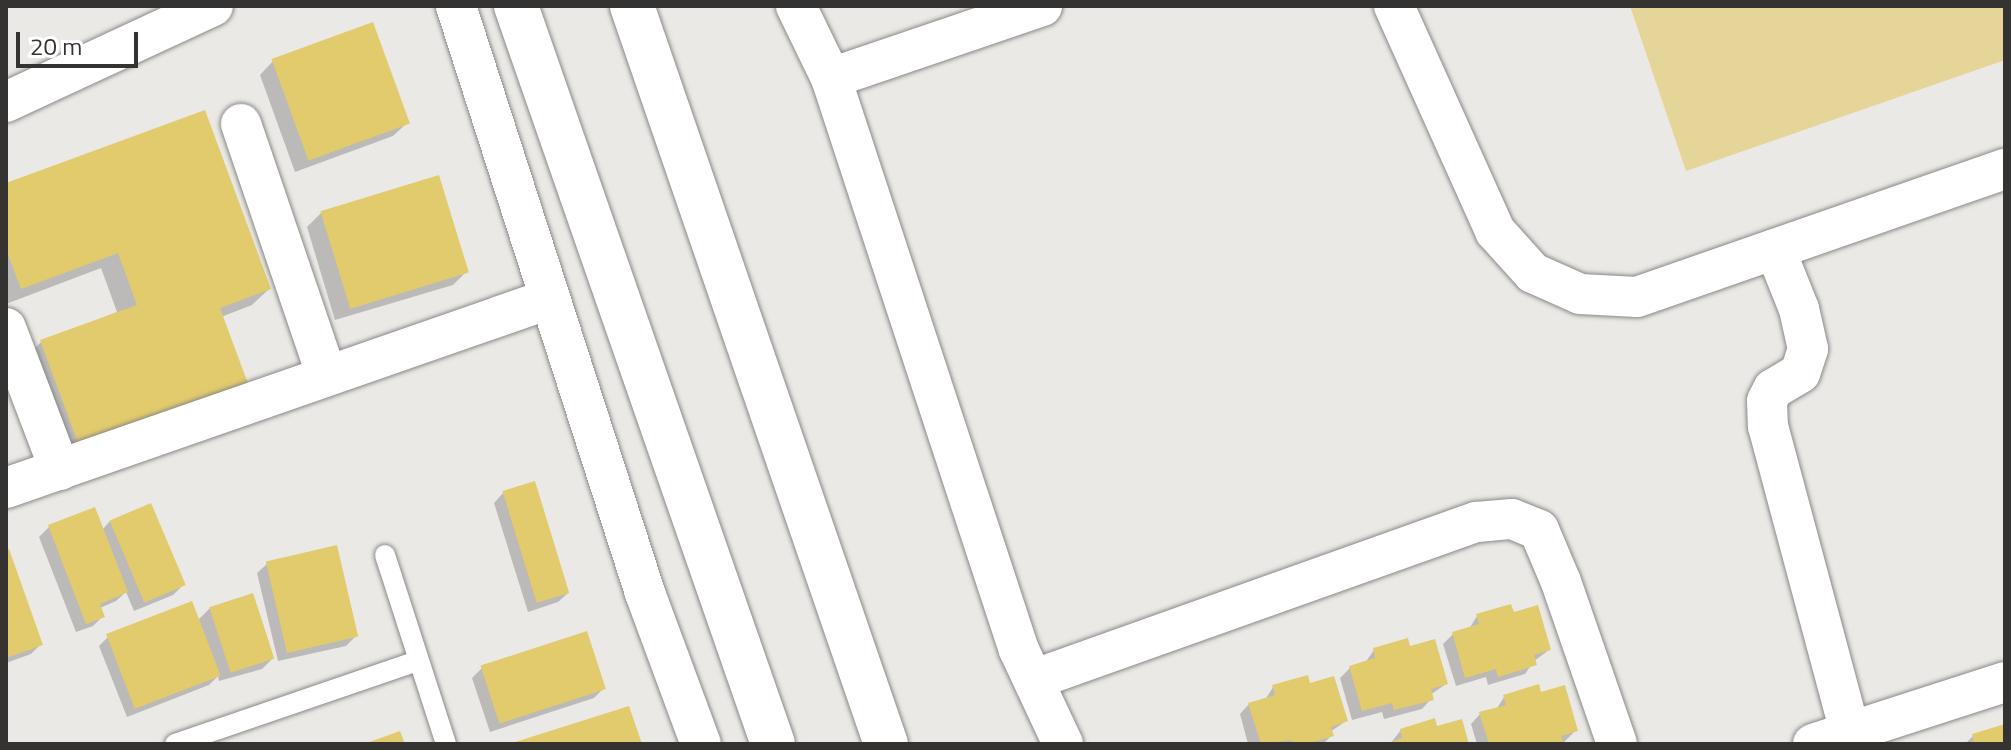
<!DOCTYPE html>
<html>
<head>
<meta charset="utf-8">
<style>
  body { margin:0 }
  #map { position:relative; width:2011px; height:750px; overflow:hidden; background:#eae9e6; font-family:"Titillium Web",sans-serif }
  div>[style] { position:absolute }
  .green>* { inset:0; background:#e5d598 }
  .shadow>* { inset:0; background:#0003 }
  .building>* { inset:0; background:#e2cb6c; transform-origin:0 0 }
  .roads { filter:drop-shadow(0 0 2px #8a8986) drop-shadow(0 0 2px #8a8986) }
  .service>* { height:20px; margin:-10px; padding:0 10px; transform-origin:10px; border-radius:10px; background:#fff }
  .minor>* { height:40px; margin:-20px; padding:0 20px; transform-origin:20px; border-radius:20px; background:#fff }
  .tertiary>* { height:44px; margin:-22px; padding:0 22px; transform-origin:22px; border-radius:22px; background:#fff }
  span { translate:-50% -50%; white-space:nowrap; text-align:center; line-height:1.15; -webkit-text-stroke:7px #fff; paint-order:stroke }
  .frame { position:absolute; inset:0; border:8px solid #343332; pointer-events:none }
  .scale { position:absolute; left:16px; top:32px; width:122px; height:36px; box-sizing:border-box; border:4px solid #343332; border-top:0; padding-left:10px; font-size:24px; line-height:28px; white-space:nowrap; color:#343332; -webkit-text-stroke:6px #fff; paint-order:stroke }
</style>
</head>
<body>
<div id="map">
  <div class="green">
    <div style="clip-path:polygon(1630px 6px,2005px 6px,2005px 60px,1686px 171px)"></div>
  </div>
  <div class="shadow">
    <div style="clip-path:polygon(273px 61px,407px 123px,393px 136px,295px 172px,260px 75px)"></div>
    <div style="clip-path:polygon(6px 185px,269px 289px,252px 305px,221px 317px,64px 466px,24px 359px,41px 342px,117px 312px,101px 268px,6px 304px)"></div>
    <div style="clip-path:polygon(321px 213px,467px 271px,453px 285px,335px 320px,307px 227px)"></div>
    <div style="clip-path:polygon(503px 493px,568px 593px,558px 602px,528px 612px,494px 503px)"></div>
    <div style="clip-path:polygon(94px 510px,102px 530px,110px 521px,183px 585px,173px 595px,134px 611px,126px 592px,116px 601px,100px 608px,103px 616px,93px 626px,76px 632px,39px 537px,49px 527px)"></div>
    <div style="clip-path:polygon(6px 552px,41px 644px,31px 654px,6px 663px)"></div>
    <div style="clip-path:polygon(267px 564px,356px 636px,346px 646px,278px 661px,257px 573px)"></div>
    <div style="clip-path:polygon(210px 608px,272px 659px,262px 669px,219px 681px,218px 676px,209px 685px,127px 717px,99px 646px,109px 636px,197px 621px)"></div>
    <div style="clip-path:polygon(1512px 614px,1549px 650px,1534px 661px,1525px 674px,1488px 685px,1486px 677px,1456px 686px,1443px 644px,1453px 634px,1469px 629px,1477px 616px)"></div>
    <div style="clip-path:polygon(1409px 648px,1446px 684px,1430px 695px,1431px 699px,1422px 709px,1384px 719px,1382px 712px,1352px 720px,1340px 678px,1350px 668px,1365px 663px,1374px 650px)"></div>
    <div style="clip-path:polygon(482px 668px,604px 688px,594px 698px,490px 732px,472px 678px)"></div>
    <div style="clip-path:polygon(1309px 685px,1346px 721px,1330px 732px,1331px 736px,1323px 744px,1248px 744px,1240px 714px,1249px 704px,1265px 700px,1273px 687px)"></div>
    <div style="clip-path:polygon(1539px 695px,1576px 730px,1562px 744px,1477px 744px,1471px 724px,1480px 714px,1496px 710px,1504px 697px)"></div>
    <div style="clip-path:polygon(2005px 726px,2005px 744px,1965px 744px,1973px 736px)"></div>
    <div style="clip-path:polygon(1436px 729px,1467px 744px,1390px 744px,1401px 730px)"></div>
  </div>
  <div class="building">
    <div style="left:373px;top:22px;width:108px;height:108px;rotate:70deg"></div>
    <div style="clip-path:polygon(205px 110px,271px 289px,220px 308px,250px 389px,81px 451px,40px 340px,137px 305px,118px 253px,21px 289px,6px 249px,6px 183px)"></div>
    <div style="left:439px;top:175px;width:102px;height:124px;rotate:73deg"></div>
    <div style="left:535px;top:481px;width:117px;height:34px;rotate:73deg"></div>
    <div style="left:151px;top:503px;width:89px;height:45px;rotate:67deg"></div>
    <div style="clip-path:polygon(95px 507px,128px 592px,100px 604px,105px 617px,86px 624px,48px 525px)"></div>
    <div style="left:337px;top:545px;width:94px;height:73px;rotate:77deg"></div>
    <div style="clip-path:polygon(9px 549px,43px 645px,6px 658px,6px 550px)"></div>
    <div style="left:253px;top:593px;width:69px;height:46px;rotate:72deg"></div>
    <div style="left:192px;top:601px;width:80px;height:92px;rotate:69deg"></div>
    <div style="clip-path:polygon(1511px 604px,1514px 612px,1538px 605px,1551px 650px,1534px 655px,1537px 665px,1498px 677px,1496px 669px,1465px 678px,1452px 632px,1479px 624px,1476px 614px)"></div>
    <div style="left:587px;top:631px;width:61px;height:112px;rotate:72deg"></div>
    <div style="clip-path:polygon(1408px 638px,1410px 646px,1435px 639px,1448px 684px,1431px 689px,1434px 700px,1394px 710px,1392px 703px,1362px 711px,1349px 666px,1375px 658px,1373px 648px)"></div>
    <div style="clip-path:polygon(1308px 675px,1310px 683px,1334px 676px,1348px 721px,1331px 727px,1334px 736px,1306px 744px,1293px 744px,1292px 740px,1261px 744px,1248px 703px,1275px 695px,1272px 685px)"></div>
    <div style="clip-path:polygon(1539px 684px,1541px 692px,1565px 685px,1578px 731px,1561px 736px,1564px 744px,1489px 744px,1479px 712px,1506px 705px,1503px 695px)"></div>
    <div style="clip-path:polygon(629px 706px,642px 744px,512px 744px,512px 743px)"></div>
    <div style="clip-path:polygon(1435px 718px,1437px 726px,1462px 719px,1469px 744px,1386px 744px,1402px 738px,1400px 729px)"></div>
    <div style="clip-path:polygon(2005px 724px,2005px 744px,1974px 744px,1972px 734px)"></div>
    <div style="clip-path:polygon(400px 731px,405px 744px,364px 744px)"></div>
  </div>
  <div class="roads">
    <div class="service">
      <div style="left:385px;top:555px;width:199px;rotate:72.1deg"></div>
      <div style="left:175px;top:744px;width:257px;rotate:-18.9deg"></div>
    </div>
    <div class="minor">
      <div style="left:456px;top:6px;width:617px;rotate:72.15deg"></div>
      <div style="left:645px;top:593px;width:161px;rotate:69.7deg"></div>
      <div style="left:796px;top:6px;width:80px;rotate:64.1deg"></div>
      <div style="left:831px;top:78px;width:602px;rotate:71.81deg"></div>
      <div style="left:1019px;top:650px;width:104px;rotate:64.9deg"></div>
      <div style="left:1394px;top:6px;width:247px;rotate:65.8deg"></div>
      <div style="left:1495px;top:231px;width:57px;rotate:47.9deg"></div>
      <div style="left:1533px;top:273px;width:51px;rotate:24.1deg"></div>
      <div style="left:1580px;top:294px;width:57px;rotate:3deg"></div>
      <div style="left:1637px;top:297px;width:390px;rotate:-19.2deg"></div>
      <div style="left:831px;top:78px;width:223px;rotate:-18.8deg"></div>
      <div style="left:6px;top:102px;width:228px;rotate:-24.9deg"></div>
      <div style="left:241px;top:124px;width:266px;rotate:71.2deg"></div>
      <div style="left:1775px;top:249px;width:65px;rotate:68.2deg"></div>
      <div style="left:1799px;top:309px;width:41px;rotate:77.3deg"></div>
      <div style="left:1808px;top:349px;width:25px;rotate:108deg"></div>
      <div style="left:1800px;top:373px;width:31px;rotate:149deg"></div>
      <div style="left:1773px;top:389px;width:13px;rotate:117deg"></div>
      <div style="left:1767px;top:401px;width:25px;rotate:88deg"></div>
      <div style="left:1768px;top:426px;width:317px;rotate:75deg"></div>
      <div style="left:6px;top:328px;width:152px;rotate:69.2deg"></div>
      <div style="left:6px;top:488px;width:575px;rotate:-19.19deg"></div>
      <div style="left:1035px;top:679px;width:469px;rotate:-19.6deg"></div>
      <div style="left:1477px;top:522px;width:35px;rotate:-5deg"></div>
      <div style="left:1512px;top:519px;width:29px;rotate:22deg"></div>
      <div style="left:1539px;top:530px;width:56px;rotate:67.1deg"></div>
      <div style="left:1561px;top:582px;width:171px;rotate:70.9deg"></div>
      <div style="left:1813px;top:744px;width:202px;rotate:-17.9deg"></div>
    </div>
    <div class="tertiary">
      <div style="left:516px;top:6px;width:781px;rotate:70.8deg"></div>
      <div style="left:632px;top:6px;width:780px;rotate:71.01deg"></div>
    </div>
  </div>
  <div class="frame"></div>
  <div class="scale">20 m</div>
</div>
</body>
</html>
